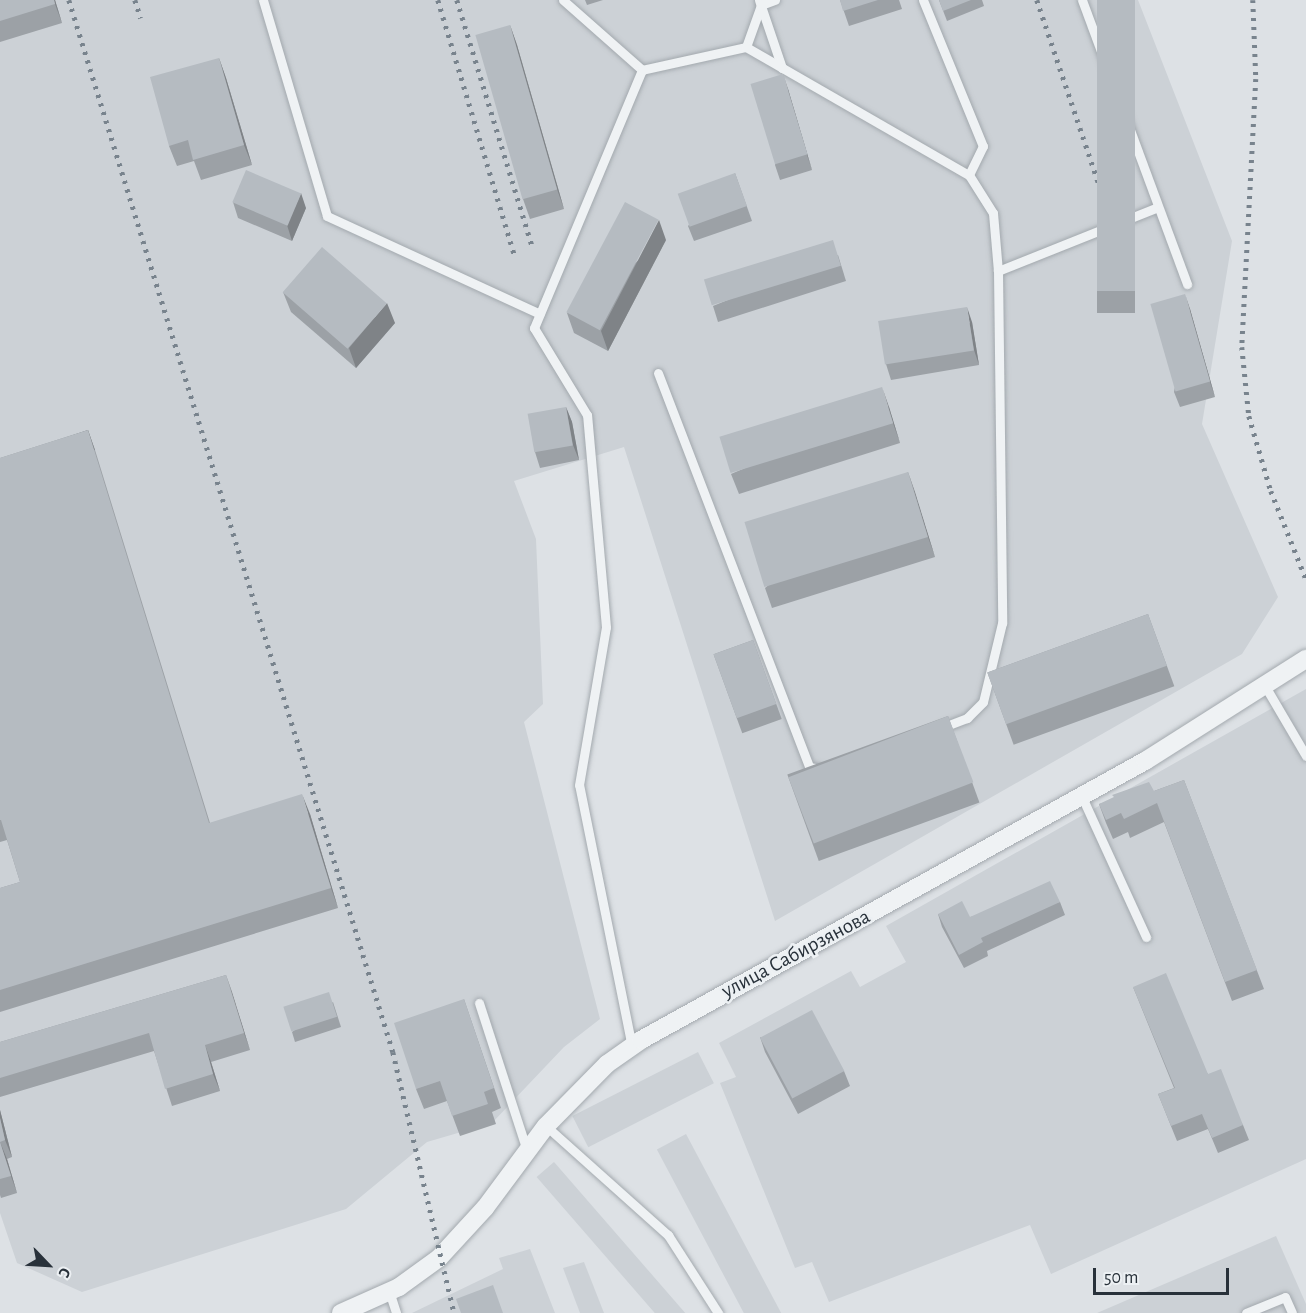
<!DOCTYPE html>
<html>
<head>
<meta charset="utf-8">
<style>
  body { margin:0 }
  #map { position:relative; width:1306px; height:1313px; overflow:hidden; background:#dde1e5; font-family:"Alegreya Sans",sans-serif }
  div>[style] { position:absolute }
  .built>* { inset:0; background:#ccd1d6; transform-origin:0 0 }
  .roads { filter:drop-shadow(0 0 2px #a3a9ae) drop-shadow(0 0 2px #a3a9ae) }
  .service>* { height:9px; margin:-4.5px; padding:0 4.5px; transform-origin:4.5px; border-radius:4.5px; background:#eff2f4 }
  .minor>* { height:18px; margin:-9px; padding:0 9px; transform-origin:9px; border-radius:9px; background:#eff2f4 }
  .rail>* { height:4.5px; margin-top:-2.25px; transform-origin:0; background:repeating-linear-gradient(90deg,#78838d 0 3px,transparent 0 9px) }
  .wall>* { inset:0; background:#9ca1a6; transform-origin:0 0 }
  .shaded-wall>* { inset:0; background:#7f8387; transform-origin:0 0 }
  .building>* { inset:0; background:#b5bbc1; transform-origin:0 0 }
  span { translate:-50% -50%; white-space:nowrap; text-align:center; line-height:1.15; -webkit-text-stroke:5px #ecf0f3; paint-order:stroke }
  .street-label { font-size:21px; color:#28313a }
  .north { position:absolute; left:18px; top:1235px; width:60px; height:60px; -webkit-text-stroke:4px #ecf0f3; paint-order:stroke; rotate:115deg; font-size:16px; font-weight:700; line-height:24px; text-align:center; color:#28313a }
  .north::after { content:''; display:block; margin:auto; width:21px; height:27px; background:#28313a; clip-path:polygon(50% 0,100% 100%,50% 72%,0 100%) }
  .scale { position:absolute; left:1093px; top:1268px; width:136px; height:27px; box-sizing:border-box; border:3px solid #28313a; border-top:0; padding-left:8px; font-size:18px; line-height:21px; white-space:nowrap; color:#28313a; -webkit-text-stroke:4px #ecf0f3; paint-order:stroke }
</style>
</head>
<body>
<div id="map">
  <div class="built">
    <div style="clip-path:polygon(0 0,1138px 0,1232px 241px,1202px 424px,1278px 597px,1242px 654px,775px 921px,624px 447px,514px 481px,536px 539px,543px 704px,524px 722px,600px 1019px,564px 1047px,492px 1123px,427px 1142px,346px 1209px,82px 1292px,17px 1263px,0 1213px)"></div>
    <div style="clip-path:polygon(1306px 689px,1306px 1159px,1051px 1274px,1030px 1225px,829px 1302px,812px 1262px,795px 1268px,720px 1083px,736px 1077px,719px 1043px,851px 971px,860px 987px,906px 962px,886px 926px)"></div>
    <div style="left:698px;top:1052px;width:35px;height:141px;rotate:63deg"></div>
    <div style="left:686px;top:1134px;width:203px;height:33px;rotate:62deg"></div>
    <div style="left:554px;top:1162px;width:200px;height:23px;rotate:49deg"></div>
    <div style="clip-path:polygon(1276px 1236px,1306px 1304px,1306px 1313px,1097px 1313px)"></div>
    <div style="clip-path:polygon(530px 1249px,555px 1313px,412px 1313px,503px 1269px,499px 1258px)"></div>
    <div style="clip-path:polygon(584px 1262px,604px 1313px,580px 1313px,563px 1268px)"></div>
  </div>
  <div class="roads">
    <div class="service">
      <div style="left:263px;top:0;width:225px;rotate:73.5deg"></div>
      <div style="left:327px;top:216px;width:234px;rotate:24.7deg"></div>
      <div style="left:563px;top:0;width:106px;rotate:41.5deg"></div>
      <div style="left:759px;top:0;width:72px;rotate:71.3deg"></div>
      <div style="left:923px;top:0;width:158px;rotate:67.7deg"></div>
      <div style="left:983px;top:146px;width:32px;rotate:116deg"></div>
      <div style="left:1082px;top:0;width:303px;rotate:69.7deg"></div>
      <div style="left:746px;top:47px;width:45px;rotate:-70.3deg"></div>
      <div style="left:761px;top:5px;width:15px;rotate:-20deg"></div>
      <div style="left:998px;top:271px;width:172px;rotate:-21.8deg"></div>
      <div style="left:658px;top:373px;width:422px;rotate:69deg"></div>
      <div style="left:809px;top:767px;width:12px;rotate:9deg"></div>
      <div style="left:1265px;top:686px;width:81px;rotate:59.6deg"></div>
      <div style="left:1082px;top:797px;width:154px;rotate:65.4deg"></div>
      <div style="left:479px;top:1003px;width:156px;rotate:72deg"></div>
      <div style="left:632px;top:1047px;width:267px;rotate:-101.4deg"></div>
      <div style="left:579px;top:785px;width:160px;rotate:-80.3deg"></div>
      <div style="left:606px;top:627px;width:213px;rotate:-95.1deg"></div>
      <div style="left:587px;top:415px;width:102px;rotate:-121.3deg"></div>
      <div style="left:534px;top:328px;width:280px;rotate:-67.3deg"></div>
      <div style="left:642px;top:70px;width:107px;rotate:-12.5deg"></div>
      <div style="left:746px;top:47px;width:257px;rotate:29.9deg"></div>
      <div style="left:969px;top:175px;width:45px;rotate:57.7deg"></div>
      <div style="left:993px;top:213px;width:58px;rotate:85.1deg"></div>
      <div style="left:998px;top:271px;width:352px;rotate:89.3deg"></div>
      <div style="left:1002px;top:623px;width:81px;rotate:103.5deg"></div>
      <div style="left:983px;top:702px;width:23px;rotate:135deg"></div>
      <div style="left:967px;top:718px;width:28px;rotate:159deg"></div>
      <div style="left:546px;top:1126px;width:164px;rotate:41.8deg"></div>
      <div style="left:668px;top:1235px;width:93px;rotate:57.3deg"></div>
      <div style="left:389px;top:1291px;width:23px;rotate:72deg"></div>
      <div style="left:1246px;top:1313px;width:42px;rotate:-22.3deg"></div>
      <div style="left:1285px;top:1297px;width:17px;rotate:66deg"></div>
    </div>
    <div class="minor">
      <div style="left:341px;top:1313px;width:64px;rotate:-24.1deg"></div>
      <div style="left:399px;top:1287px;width:49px;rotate:-35.9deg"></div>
      <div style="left:439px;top:1258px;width:68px;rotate:-47.4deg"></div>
      <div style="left:485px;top:1208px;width:102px;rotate:-53.4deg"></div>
      <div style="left:546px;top:1126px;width:87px;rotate:-45.5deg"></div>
      <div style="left:607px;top:1064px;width:42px;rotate:-35.2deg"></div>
      <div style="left:641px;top:1040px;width:576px;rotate:-28.97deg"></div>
      <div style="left:1145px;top:761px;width:191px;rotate:-32.4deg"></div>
    </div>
  </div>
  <div class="rail">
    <div style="left:69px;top:0;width:1101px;rotate:72.88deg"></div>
    <div style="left:393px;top:1052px;width:268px;rotate:76.8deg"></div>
    <div style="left:135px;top:0;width:19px;rotate:72deg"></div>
    <div style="left:438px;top:0;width:265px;rotate:73.3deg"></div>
    <div style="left:457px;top:0;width:259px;rotate:73deg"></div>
    <div style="left:1037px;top:0;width:213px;rotate:71.4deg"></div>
    <div style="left:1253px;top:0;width:79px;rotate:87.8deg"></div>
    <div style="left:1256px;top:79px;width:268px;rotate:93deg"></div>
    <div style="left:1242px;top:347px;width:69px;rotate:84.2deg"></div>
    <div style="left:1249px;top:416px;width:78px;rotate:73.7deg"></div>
    <div style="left:1271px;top:491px;width:95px;rotate:68.3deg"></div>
  </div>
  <div class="wall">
    <div style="clip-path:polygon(0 0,55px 0,62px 23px,0 42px)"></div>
    <div style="clip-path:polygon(585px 0,603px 0,587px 5px)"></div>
    <div style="clip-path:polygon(840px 0,899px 0,902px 9px,849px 26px)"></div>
    <div style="clip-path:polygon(939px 0,982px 0,984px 6px,947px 21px)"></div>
    <div style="left:1097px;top:0;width:38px;height:313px"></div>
    <div style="clip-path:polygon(510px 25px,517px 45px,564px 209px,530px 219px,523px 199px)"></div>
    <div style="clip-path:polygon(219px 58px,226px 78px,252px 165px,201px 180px,194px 161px,177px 166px,169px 146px)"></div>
    <div style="clip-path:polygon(788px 89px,812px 170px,780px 180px,775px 165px)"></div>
    <div style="clip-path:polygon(735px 173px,752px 221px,694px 241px,688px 226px)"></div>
    <div style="clip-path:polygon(233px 202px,306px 208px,292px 241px,238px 218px)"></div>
    <div style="clip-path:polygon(666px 240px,608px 351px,574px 333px,567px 313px)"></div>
    <div style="clip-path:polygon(838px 255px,846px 281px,718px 322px,713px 306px)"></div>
    <div style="clip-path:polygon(283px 292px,395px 323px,356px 368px,291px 312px)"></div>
    <div style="clip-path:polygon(1190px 309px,1215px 397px,1180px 407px,1174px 392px)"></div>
    <div style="clip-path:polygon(972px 322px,979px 365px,891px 380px,886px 364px)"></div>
    <div style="clip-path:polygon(566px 407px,572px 422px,579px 460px,540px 468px,535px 452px)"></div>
    <div style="clip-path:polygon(889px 407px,900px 443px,739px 494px,731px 474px)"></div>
    <div style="clip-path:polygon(88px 430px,95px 450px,210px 823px,310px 814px,338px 908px,0 1012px,0 888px,20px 882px,7px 840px,0 842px,0 458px)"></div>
    <div style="clip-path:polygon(908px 472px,935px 557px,772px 608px,765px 588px)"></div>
    <div style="left:1148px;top:614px;width:77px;height:171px;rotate:70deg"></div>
    <div style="left:753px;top:640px;width:84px;height:42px;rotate:70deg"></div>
    <div style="left:948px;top:716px;width:92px;height:171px;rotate:70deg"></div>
    <div style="clip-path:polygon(1184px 780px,1264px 989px,1232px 1001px,1164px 822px,1130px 838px,1128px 832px,1113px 839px,1106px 823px,1099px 804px,1154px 791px)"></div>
    <div style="clip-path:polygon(1060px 902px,1065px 915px,987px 951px,988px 956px,964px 968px,942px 927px,938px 914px,970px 917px)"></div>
    <div style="clip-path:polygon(226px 975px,250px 1050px,211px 1062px,220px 1091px,172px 1106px,154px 1051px,0 1097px,0 1042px)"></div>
    <div style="clip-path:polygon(1133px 987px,1208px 1074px,1243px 1125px,1249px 1140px,1218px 1153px,1208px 1129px,1177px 1141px,1158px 1094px,1174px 1088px)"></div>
    <div style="clip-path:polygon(464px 999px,501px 1108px,492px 1112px,496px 1124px,460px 1136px,447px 1101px,424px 1109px,416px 1089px)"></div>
    <div style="clip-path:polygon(333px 1002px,341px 1027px,295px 1042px,292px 1032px)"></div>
    <div style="clip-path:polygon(760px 1037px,844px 1071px,850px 1086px,798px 1114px,765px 1052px)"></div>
    <div style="clip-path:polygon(0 1110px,12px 1157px,7px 1159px,17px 1193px,1px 1198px,0 1195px)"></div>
  </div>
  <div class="shaded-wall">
    <div style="clip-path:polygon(54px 0,55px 0,62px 23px,55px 4px)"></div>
    <div style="clip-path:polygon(510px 25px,517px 45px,564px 209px,557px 189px)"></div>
    <div style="clip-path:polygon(219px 58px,226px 78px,252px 165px,244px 145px)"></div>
    <div style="clip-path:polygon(783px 74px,788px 89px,812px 170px,807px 155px)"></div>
    <div style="clip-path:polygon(301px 193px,306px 208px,292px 241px,287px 225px)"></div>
    <div style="clip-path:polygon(659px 220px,666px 240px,608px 351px,601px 331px)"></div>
    <div style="clip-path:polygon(1185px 294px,1190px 309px,1215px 397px,1210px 382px)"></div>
    <div style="clip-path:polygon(387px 303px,395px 323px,356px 368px,349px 348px)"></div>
    <div style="clip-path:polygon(967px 307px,972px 322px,979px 365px,974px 350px)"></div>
    <div style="clip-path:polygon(882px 387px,889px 407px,900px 443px,893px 423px)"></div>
    <div style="clip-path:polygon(566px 407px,572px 422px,579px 460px,573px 445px)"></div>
    <div style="left:88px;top:430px;width:21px;height:411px;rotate:71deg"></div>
    <div style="clip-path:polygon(908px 472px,915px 492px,935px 557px,928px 537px)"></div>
    <div style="clip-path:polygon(302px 794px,310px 814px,338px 908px,331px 888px)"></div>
    <div style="clip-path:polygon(226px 975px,232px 992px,250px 1050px,244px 1033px)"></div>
    <div style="clip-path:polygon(205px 1045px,211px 1062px,220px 1091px,213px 1074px)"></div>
    <div style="clip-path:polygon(0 1110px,12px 1157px,5px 1140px,0 1118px)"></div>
    <div style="clip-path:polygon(0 1142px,7px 1159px,17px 1193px,11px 1176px)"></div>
  </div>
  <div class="building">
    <div style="clip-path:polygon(0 0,54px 0,55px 4px,0 21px)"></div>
    <div style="clip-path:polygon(840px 0,878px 0,843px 11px)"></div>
    <div style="clip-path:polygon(939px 0,971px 0,943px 11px)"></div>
    <div style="left:1097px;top:0;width:38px;height:291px"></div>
    <div style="left:510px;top:25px;width:171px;height:36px;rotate:74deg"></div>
    <div style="clip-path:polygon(219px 58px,244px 145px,193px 160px,188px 140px,169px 146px,150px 77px)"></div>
    <div style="left:783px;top:74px;width:84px;height:34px;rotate:73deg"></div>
    <div style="left:246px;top:170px;width:60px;height:35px;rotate:23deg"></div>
    <div style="left:735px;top:173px;width:35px;height:61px;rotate:70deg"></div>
    <div style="left:625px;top:202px;width:38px;height:125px;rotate:28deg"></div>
    <div style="left:833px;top:240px;width:27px;height:135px;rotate:73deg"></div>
    <div style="left:322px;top:247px;width:86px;height:60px;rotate:41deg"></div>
    <div style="left:1185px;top:294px;width:91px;height:36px;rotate:74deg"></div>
    <div style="left:967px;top:307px;width:44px;height:90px;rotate:81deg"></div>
    <div style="left:882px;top:387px;width:38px;height:170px;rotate:73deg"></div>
    <div style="left:566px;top:407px;width:39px;height:39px;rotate:80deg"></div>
    <div style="clip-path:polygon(88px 430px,209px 823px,302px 794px,331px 888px,0 990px,0 888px,20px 882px,1px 820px,0 820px,0 458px)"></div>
    <div style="left:908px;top:472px;width:68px;height:171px;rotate:73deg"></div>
    <div style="left:1148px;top:614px;width:55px;height:171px;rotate:70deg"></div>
    <div style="left:753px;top:640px;width:68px;height:42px;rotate:70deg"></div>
    <div style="left:948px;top:716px;width:71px;height:171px;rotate:69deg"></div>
    <div style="clip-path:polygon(1184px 780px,1257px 970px,1225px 982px,1157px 803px,1124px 819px,1121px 813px,1106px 820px,1099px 804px,1114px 797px,1112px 795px,1149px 782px,1154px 791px)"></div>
    <div style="clip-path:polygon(1050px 881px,1060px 902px,981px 938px,983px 942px,959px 955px,938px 914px,962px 901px,970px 917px)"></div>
    <div style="clip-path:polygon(1166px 973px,1208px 1074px,1221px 1069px,1243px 1125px,1212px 1138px,1202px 1114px,1171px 1126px,1158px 1094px,1175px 1088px,1133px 987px)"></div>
    <div style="clip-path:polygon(226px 975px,244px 1033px,205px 1045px,213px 1074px,165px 1089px,149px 1033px,0 1078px,0 1042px)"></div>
    <div style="left:329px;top:992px;width:26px;height:48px;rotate:72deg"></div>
    <div style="clip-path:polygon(464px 999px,494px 1088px,484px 1092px,488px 1104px,452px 1116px,440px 1081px,416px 1089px,394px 1023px)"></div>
    <div style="left:812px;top:1010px;width:69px;height:59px;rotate:62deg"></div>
    <div style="clip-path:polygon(0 1118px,5px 1140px,0 1142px,11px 1176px,0 1179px)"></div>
    <div style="clip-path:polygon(493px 1285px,503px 1313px,461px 1313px,456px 1299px)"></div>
  </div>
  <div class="street-label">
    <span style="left:796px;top:954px;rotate:-28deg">улица Сабирзянова</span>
  </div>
  <div class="north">С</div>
  <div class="scale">50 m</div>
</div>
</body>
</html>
